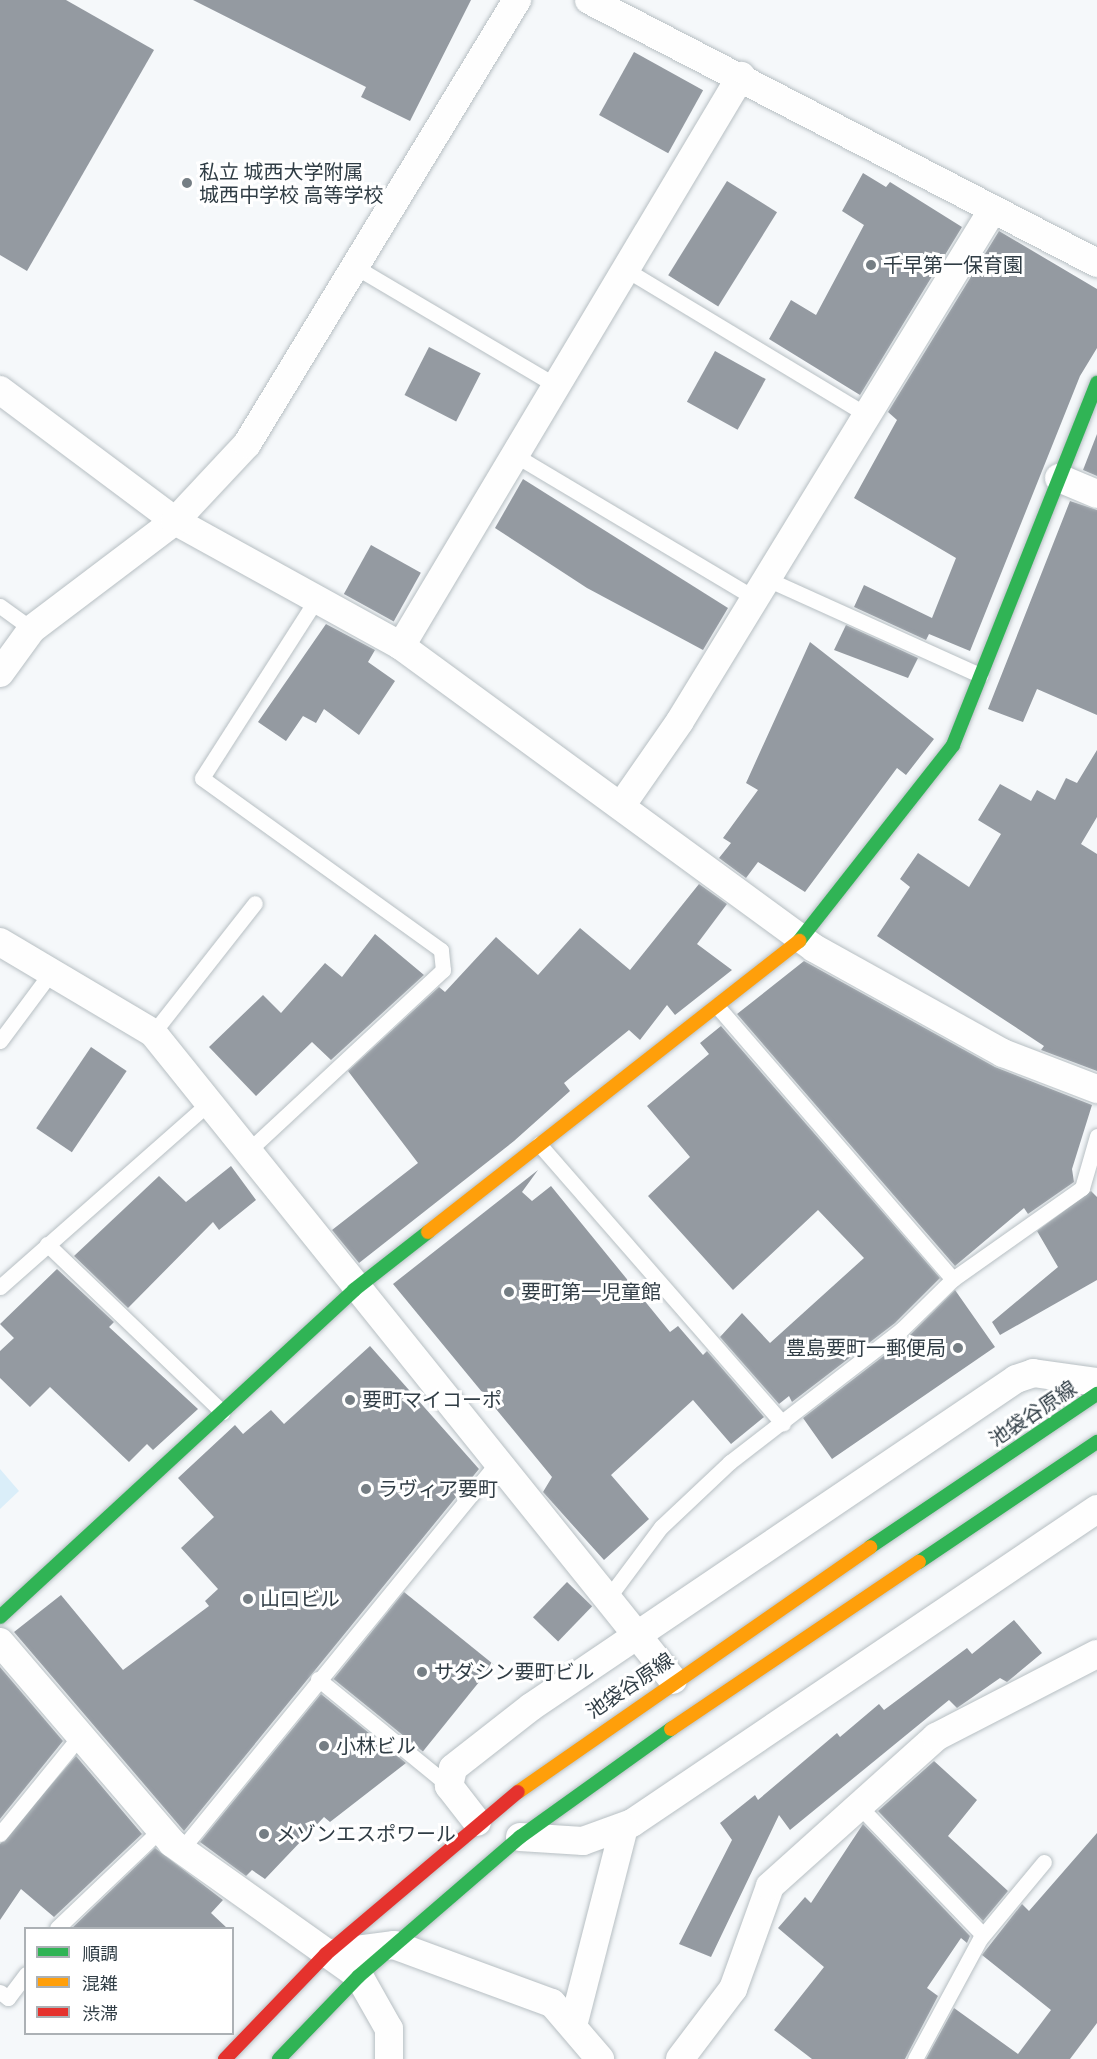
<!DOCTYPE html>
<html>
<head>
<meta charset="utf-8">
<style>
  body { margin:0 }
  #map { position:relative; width:1097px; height:2059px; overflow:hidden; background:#f5f8fa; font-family:"Roboto Condensed","Noto Sans JP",sans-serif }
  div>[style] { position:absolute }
  .green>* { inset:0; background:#daeef9 }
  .building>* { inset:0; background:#949aa1; transform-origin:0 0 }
  .roads { filter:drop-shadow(0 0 2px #b7bfc3) drop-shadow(0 0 2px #b7bfc3) }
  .lane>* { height:15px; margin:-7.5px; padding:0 7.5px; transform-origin:7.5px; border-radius:7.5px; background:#fefefe }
  .street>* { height:28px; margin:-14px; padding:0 14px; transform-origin:14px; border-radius:14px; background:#fefefe }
  .fast>* { height:14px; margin:-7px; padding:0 7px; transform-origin:7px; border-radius:7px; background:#30b455 }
  .slow>* { height:14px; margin:-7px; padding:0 7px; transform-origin:7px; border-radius:7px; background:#ff9f0a }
  .jam>* { height:14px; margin:-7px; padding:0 7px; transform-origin:7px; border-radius:7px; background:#e5322d }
  .dots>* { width:16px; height:16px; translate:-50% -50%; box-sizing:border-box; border:3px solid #fff; border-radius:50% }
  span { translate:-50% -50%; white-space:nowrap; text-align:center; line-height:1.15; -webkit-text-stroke:6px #fff; paint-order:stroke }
  .poi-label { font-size:20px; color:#303d45 }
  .left { translate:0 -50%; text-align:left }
  .right { translate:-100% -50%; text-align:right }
  .street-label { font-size:20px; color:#303d45 }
  .legend { position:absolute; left:24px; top:1927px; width:210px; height:108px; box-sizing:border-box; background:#fff; border:2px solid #acb1b5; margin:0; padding:8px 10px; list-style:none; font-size:18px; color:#303d45 }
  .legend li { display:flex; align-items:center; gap:12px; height:30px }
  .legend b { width:30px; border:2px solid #acb1b5 }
</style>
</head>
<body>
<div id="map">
  <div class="green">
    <div style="clip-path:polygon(0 1469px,19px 1491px,0 1509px)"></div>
  </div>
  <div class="building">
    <div style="clip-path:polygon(0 0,66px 0,154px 50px,27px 271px,0 255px)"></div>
    <div style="clip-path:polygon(193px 0,471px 0,410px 121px,361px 97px,366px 87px)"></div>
    <div style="left:634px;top:52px;width:79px;height:72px;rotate:29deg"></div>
    <div style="clip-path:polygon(863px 173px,886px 187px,890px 182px,962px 227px,860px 395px,769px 339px,791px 300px,816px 315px,864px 225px,842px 211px)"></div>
    <div style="left:727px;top:181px;width:59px;height:111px;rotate:32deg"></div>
    <div style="clip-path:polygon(999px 231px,1097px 289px,1097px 348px,1080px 376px,970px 651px,929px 634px,926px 640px,854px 607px,864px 585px,932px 618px,956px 558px,854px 498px,897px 420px,888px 412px)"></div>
    <div style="left:429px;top:347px;width:58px;height:54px;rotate:27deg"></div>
    <div style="left:715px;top:351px;width:58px;height:58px;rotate:29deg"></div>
    <div style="clip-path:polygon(1097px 434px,1097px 476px,1083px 470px)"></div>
    <div style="clip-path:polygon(523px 479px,728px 608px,703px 650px,587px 588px,495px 528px)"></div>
    <div style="clip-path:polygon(1070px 501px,1097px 510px,1097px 715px,1037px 689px,1023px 722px,988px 709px)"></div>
    <div style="left:371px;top:545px;width:57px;height:56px;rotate:29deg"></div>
    <div style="clip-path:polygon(326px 624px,375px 650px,368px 662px,395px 681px,359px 735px,324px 709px,316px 723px,303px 716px,286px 741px,258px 722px)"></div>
    <div style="clip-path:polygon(846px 625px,918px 658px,908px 678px,834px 650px)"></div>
    <div style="clip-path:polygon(810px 642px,934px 739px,906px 775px,897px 768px,805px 892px,758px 862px,746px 878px,719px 858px,731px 843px,723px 838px,758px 790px,746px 783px)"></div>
    <div style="clip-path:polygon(1097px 750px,1097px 817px,1081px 844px,1097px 854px,1097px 1071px,1041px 1050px,1044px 1046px,877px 936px,910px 887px,900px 879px,918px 853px,969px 887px,1001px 834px,978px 820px,1000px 784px,1031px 801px,1037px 790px,1055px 800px,1066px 778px,1077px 783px)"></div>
    <div style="clip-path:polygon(699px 884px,727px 904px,697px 944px,732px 970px,675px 1015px,667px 1005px,640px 1040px,629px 1030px,564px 1083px,570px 1091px,514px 1141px,359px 1263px,332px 1230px,418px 1163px,348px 1071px,439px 987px,445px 992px,496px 937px,538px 975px,580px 928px,630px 970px)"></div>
    <div style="clip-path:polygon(375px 934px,424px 975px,331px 1060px,312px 1042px,256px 1096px,209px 1047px,263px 995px,281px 1013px,325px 963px,342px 977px)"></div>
    <div style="clip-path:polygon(804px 961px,995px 1067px,1092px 1105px,1072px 1169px,1074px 1182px,1028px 1214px,1024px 1208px,955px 1266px,737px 1014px)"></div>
    <div style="clip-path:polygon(721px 1026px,940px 1278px,895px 1323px,792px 1402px,789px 1396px,779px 1404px,720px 1337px,742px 1313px,770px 1343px,864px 1258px,818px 1210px,733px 1290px,648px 1196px,690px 1157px,647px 1106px,709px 1054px,700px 1043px)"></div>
    <div style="left:91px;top:1047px;width:43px;height:98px;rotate:34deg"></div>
    <div style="clip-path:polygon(231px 1166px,256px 1200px,219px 1230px,213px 1222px,128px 1308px,74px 1256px,159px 1176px,186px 1202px)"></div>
    <div style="clip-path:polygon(538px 1170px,522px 1192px,532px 1201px,551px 1186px,670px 1332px,678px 1326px,703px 1355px,707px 1351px,764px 1417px,731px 1444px,693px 1400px,611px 1475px,649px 1519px,604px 1560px,543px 1492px,552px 1477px,393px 1284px)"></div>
    <div style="clip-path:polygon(1091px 1191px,1097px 1197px,1097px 1280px,1000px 1335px,992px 1322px,1058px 1267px,1037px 1231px)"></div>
    <div style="clip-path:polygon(57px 1269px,114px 1322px,109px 1327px,198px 1409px,153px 1450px,147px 1444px,129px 1462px,50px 1387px,30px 1407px,0 1378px,0 1351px,14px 1338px,0 1324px)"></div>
    <div style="clip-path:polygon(955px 1290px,995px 1347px,832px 1459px,803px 1418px,907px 1338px)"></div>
    <div style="clip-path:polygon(370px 1346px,479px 1469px,184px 1831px,14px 1632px,61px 1595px,123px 1670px,209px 1606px,205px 1601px,218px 1589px,181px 1548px,214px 1517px,178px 1478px,235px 1425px,243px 1434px,271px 1410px,284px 1424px)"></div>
    <div style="left:567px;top:1582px;width:35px;height:49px;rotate:44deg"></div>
    <div style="left:404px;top:1592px;width:115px;height:112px;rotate:39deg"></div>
    <div style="clip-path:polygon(1014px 1620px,1042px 1653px,1007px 1682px,1000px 1678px,957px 1708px,949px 1700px,790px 1830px,779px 1815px,711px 1957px,679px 1944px,732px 1840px,720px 1823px,755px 1795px,758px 1800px,837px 1733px,840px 1737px,879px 1704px,884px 1710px,967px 1648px,972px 1654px)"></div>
    <div style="clip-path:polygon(0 1667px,63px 1741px,0 1819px)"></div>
    <div style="clip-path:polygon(321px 1694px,406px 1763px,330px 1822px,324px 1817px,265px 1879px,252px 1870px,246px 1876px,200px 1842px)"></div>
    <div style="clip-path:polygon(76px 1756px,142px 1834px,54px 1917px,21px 1889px,0 1920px,0 1844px)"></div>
    <div style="clip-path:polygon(934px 1761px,977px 1800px,948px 1836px,1008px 1891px,983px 1921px,878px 1811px)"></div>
    <div style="clip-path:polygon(863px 1824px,970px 1936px,967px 1943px,961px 1938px,927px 1988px,938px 1996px,905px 2059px,812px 2059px,774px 2030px,824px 1967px,778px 1928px,805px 1897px,811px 1903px)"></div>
    <div style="clip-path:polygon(1097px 1833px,1097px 2023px,1070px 2059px,926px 2059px,954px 2008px,1018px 2054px,1051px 2010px,982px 1955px,1022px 1904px,1029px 1911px)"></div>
    <div style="clip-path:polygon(155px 1848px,223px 1900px,211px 1913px,228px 1929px,71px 1929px)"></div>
  </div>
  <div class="roads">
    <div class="lane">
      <div style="left:354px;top:266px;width:234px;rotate:30.6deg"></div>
      <div style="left:625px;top:269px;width:283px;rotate:31.1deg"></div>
      <div style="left:513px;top:454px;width:282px;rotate:30.8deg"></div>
      <div style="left:767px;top:579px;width:234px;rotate:24.3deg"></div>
      <div style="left:0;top:606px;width:39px;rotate:36deg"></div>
      <div style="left:717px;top:1006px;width:361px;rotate:49.2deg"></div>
      <div style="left:153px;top:1033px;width:165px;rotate:-51.9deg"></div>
      <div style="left:0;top:1041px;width:82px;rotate:-53.4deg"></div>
      <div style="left:539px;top:1144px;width:371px;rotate:48.9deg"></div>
      <div style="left:248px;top:1151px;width:266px;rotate:-42.9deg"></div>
      <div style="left:443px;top:970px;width:20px;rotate:-96deg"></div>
      <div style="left:441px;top:950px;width:294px;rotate:-144.3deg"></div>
      <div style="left:202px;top:778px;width:211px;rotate:-57.4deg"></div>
      <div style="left:47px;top:1244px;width:243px;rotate:43.8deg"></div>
      <div style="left:0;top:1287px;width:278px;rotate:-41.4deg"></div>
      <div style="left:608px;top:1598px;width:89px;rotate:-53.3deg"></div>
      <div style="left:661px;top:1527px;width:95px;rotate:-43.3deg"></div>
      <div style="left:730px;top:1462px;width:216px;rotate:-37.7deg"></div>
      <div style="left:901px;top:1330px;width:73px;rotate:-44.4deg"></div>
      <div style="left:953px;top:1279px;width:158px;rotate:-35.2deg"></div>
      <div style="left:1082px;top:1188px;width:54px;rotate:-73.9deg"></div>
      <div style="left:318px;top:1679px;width:169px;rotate:39.2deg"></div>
      <div style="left:858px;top:1805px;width:180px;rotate:46.1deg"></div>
      <div style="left:0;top:1834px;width:127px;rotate:-50.8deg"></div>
      <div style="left:180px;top:1851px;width:501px;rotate:-50.75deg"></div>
      <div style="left:57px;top:1928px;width:142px;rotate:-43.6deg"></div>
      <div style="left:0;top:1992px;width:10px;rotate:37deg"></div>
      <div style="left:8px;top:1998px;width:30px;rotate:-53deg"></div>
      <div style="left:915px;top:2059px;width:136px;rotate:-61.6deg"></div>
      <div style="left:980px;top:1939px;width:100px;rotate:-50.3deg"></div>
    </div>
    <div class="street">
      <div style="left:589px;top:0;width:572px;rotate:27.37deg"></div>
      <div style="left:0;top:390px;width:219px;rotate:36.8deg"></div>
      <div style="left:175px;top:521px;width:258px;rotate:28.9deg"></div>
      <div style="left:401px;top:646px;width:512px;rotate:36.18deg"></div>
      <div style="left:814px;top:948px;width:216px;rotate:29.1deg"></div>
      <div style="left:1003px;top:1053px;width:101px;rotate:21deg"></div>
      <div style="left:1059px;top:478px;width:41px;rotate:22.8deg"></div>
      <div style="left:401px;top:646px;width:664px;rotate:-59.18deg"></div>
      <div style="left:0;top:673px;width:54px;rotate:-54deg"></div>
      <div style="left:32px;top:629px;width:179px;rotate:-37.1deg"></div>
      <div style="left:175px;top:521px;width:105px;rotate:-46.9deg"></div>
      <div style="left:247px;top:444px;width:520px;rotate:-58.7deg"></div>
      <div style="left:621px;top:806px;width:103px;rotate:-55.2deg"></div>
      <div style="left:680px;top:721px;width:600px;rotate:-58.56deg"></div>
      <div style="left:0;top:942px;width:178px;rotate:30.7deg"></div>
      <div style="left:153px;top:1033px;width:830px;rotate:51.21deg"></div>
      <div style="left:0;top:1642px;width:265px;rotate:49.4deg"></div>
      <div style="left:172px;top:1843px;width:229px;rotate:35.4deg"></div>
      <div style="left:359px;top:1976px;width:61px;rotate:60.5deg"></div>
      <div style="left:389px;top:2029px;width:30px;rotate:90deg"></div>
      <div style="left:477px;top:1822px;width:46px;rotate:-127.9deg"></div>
      <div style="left:449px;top:1786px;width:18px;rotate:-77deg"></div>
      <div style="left:453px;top:1768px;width:99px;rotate:-38deg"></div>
      <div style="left:531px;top:1707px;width:585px;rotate:-34.07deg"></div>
      <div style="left:1016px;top:1379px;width:18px;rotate:-19deg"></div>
      <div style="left:1033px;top:1373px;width:65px;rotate:8deg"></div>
      <div style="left:520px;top:1837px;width:63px;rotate:3.6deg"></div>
      <div style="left:583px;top:1841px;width:52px;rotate:-20.2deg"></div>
      <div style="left:632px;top:1823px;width:561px;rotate:-34.03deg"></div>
      <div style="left:326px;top:1954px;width:69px;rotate:-7.5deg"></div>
      <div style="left:394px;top:1945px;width:168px;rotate:20.2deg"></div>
      <div style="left:552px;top:2003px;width:74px;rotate:49.4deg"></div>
      <div style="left:574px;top:2022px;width:201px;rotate:-75.6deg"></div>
      <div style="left:680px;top:2059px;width:88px;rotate:-52.9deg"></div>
      <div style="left:733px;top:1989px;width:109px;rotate:-70.2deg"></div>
      <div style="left:770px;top:1886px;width:223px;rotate:-41.9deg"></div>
      <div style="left:936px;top:1737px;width:181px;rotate:-27.3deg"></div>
    </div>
    <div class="fast">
      <div style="left:799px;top:941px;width:249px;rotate:-51.8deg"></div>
      <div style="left:953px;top:745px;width:390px;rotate:-68.3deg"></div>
      <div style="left:870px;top:1547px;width:274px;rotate:-34deg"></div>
      <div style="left:919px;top:1562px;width:215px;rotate:-34deg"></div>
      <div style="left:0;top:1617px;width:482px;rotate:-42.7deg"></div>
      <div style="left:354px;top:1290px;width:94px;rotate:-38.1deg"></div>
      <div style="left:279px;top:2059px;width:115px;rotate:-46.1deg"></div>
      <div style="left:359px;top:1976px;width:213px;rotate:-40.8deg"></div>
      <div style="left:520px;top:1837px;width:186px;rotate:-35.6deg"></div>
    </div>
    <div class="slow">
      <div style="left:428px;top:1232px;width:472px;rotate:-38.1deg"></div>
      <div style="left:671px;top:1729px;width:299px;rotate:-34deg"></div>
      <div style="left:518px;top:1792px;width:429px;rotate:-34.8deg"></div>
    </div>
    <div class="jam">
      <div style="left:225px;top:2059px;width:146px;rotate:-46.1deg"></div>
      <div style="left:326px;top:1954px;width:251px;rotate:-40.2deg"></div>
    </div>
  </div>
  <div class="dots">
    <div style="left:187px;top:183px;background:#757e84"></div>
    <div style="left:871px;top:265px;background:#757e84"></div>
    <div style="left:509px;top:1292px;background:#757e84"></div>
    <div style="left:958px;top:1348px;background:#757e84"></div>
    <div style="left:350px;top:1400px;background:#757e84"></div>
    <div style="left:366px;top:1489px;background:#757e84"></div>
    <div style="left:248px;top:1599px;background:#757e84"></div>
    <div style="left:422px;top:1672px;background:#757e84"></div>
    <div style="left:324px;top:1746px;background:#757e84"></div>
    <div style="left:264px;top:1834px;background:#757e84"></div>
  </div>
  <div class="poi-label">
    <span class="left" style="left:199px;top:184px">私立 城西大学附属<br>城西中学校 高等学校</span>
    <span class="left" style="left:883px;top:265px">千早第一保育園</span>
    <span class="left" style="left:521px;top:1292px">要町第一児童館</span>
    <span class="right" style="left:946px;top:1348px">豊島要町一郵便局</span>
    <span class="left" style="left:362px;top:1400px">要町マイコーポ</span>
    <span class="left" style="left:378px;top:1489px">ラヴィア要町</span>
    <span class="left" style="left:260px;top:1599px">山口ビル</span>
    <span class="left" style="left:434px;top:1672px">サダシン要町ビル</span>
    <span class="left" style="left:336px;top:1746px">小林ビル</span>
    <span class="left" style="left:276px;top:1834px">メゾンエスポワール</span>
  </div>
  <div class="street-label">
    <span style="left:1033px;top:1414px;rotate:-34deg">池袋谷原線</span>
    <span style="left:630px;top:1686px;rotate:-34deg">池袋谷原線</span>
  </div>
  <ul class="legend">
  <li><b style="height:8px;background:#30b455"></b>順調</li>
  <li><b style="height:8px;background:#ff9f0a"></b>混雑</li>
  <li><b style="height:8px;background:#e5322d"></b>渋滞</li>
  </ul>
</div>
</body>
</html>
